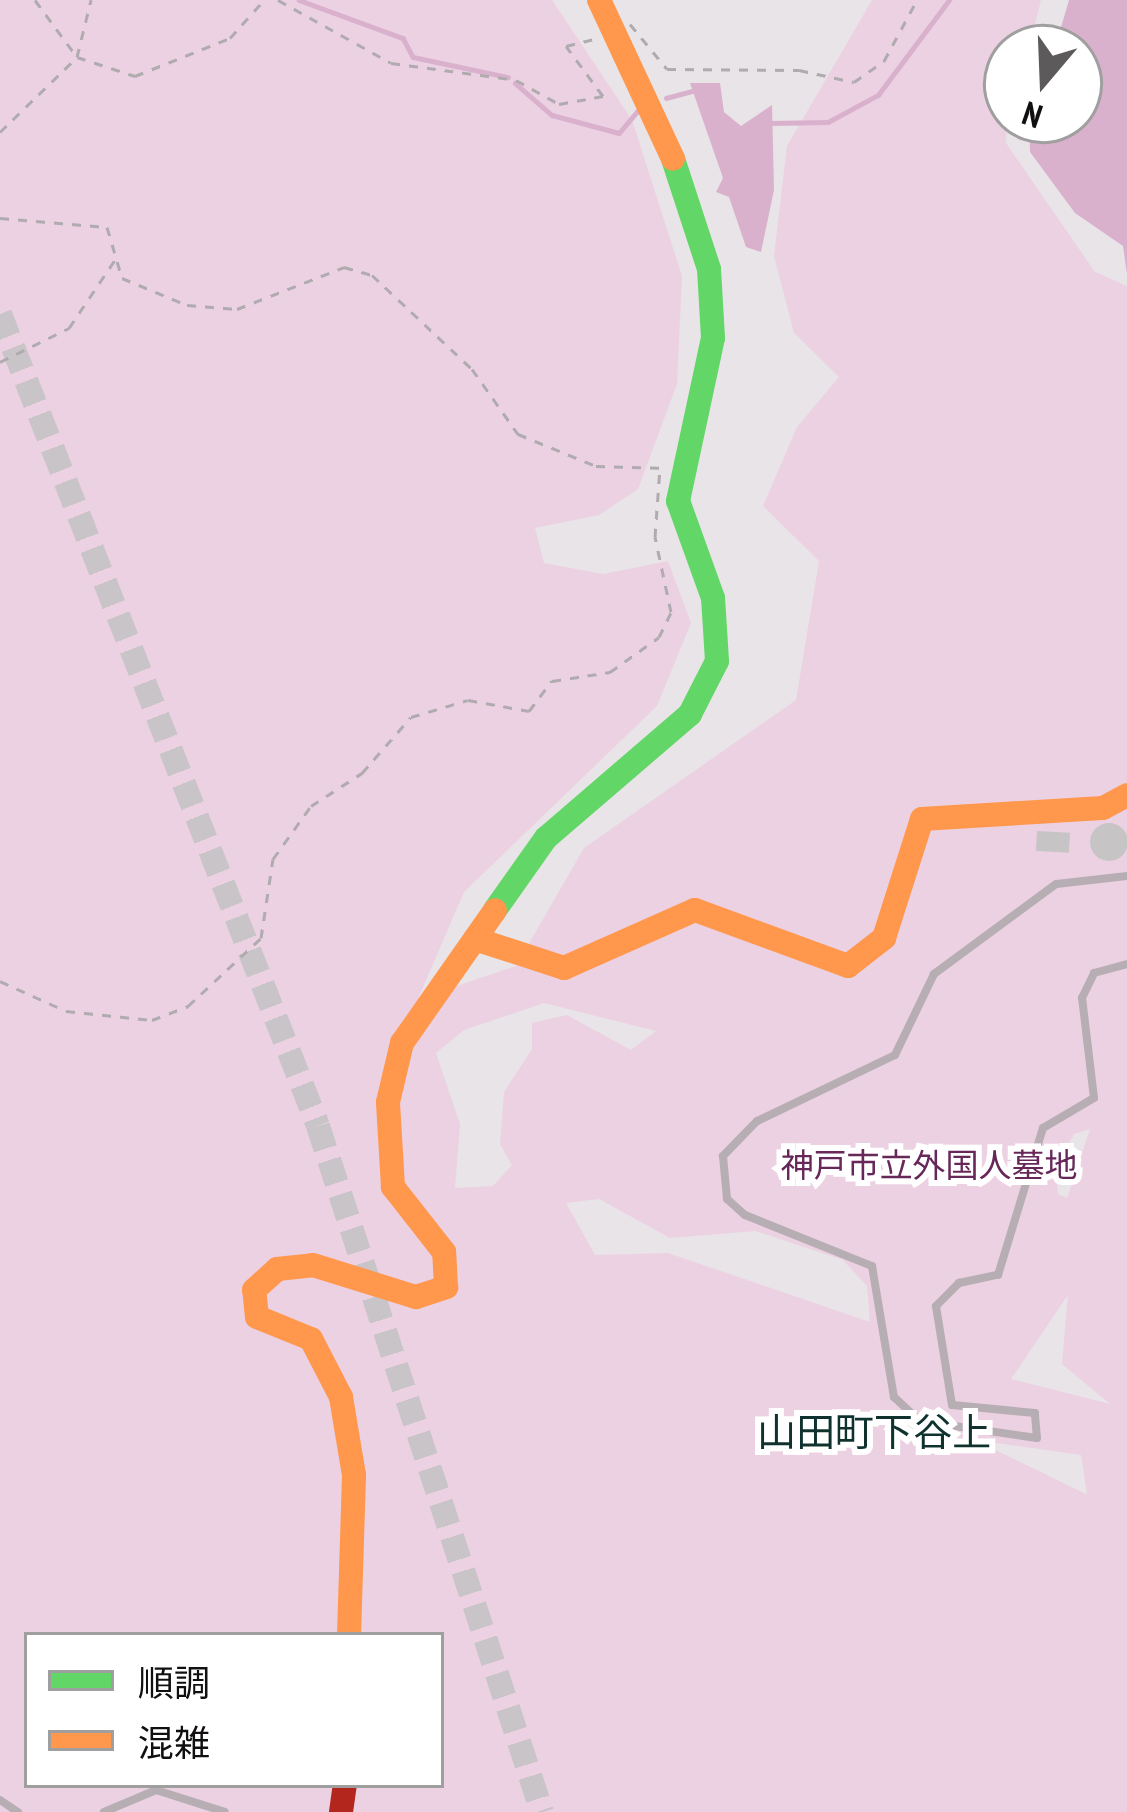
<!DOCTYPE html>
<html>
<head>
<meta charset="utf-8">
<style>
  body { margin:0 }
  #map { position:relative; width:1127px; height:1812px; overflow:hidden; background:#e9e4e7; font-family:"PT Sans Narrow","Noto Sans JP",sans-serif }
  div>[style] { position:absolute }
  .green>* { inset:0; background:#ecd1e3 }
  .water>* { inset:0; background:#d9b1cd }
  .stream>* { height:4.5px; margin:-2.25px; padding:0 2.25px; transform-origin:2.25px; border-radius:2.25px; background:#d9b1cd }
  .building>* { inset:0; background:#c7c4c6; transform-origin:0 0 }
  .round { border-radius:50% }
  .secondary-tunnel>* { height:24px; margin-top:-12px; transform-origin:0; background:repeating-linear-gradient(90deg,#c9c4c7 0 24px,transparent 0 36px) }
  .path>* { height:3px; margin-top:-1.5px; transform-origin:0; background:repeating-linear-gradient(90deg,#b0abaf 0 9px,transparent 0 18px) }
  .lane>* { height:8px; margin:-4px; padding:0 4px; transform-origin:4px; border-radius:4px; background:#b6aeb3 }
  .fast>* { height:24px; margin:-12px; padding:0 12px; transform-origin:12px; border-radius:12px; background:#63d668 }
  .slow>* { height:24px; margin:-12px; padding:0 12px; transform-origin:12px; border-radius:12px; background:#ff974d }
  .jam>* { height:24px; margin:-12px; padding:0 12px; transform-origin:12px; border-radius:12px; background:#b3261e }
  span { translate:-50% -50%; white-space:nowrap; text-align:center; line-height:1.15; -webkit-text-stroke:12px #fff; paint-order:stroke }
  .park-label { font-size:33px; color:#672759 }
  .quarter-label { font-size:39px; color:#0f322f }
  .legend { position:absolute; left:24px; top:1632px; width:420px; height:156px; box-sizing:border-box; background:#fff; border:3px solid #a09f9f; margin:0; padding:15px 21px; list-style:none; font-size:36px; color:#110f10 }
  .legend li { display:flex; align-items:center; gap:24px; height:60px }
  .legend b { width:60px; border:3px solid #a09f9f }
  .north { position:absolute; left:983px; top:24px; width:120px; height:120px; box-sizing:border-box; background:#fff; border:3px solid #a09f9f; border-radius:50%; rotate:199deg; font-size:33px; font-weight:700; line-height:48px; text-align:center; color:#110f10 }
  .north::after { content:''; display:block; margin:auto; width:42px; height:54px; background:#5d5a5b; clip-path:polygon(50% 0,100% 100%,50% 72%,0 100%) }
</style>
</head>
<body>
<div id="map">
  <div class="green">
    <div style="clip-path:polygon(evenodd,0 0,552px 0,632px 120px,682px 276px,677px 384px,638px 489px,599px 515px,535px 528px,544px 563px,603px 574px,668px 561px,691px 623px,657px 706px,464px 892px,418px 999px,516px 966px,584px 848px,796px 700px,819px 561px,763px 506px,797px 427px,839px 377px,794px 333px,774px 256px,787px 146px,872px 0,1041px 0,1029px 48px,1007px 48px,1006px 143px,1095px 272px,1127px 286px,1127px 1812px,0 1812px,0 0,544px 1003px,656px 1031px,631px 1050px,567px 1015px,532px 1023px,532px 1049px,504px 1092px,500px 1144px,512px 1165px,493px 1186px,455px 1188px,460px 1124px,436px 1053px,464px 1030px,544px 1003px,0 0,1090px 1129px,1067px 1198px,1058px 1194px,1055px 1169px,1074px 1134px,1090px 1129px,0 0,599px 1199px,670px 1238px,756px 1231px,843px 1260px,867px 1286px,870px 1322px,668px 1253px,595px 1255px,566px 1203px,599px 1199px,0 0,1068px 1295px,1062px 1364px,1110px 1404px,1011px 1379px,1068px 1295px,0 0,975px 1440px,1081px 1455px,1087px 1494px,1086px 1494px,975px 1440px,0 0,27px 1635px,441px 1635px,441px 1785px,27px 1785px,27px 1635px)"></div>
  </div>
  <div class="water">
    <div style="clip-path:polygon(1069px 0,1127px 0,1127px 274px,1123px 246px,1075px 213px,1030px 152px,1029px 120px,1079px 120px,1079px 48px,1055px 48px)"></div>
    <div style="clip-path:polygon(690px 83px,720px 83px,724px 112px,741px 126px,772px 105px,774px 190px,761px 252px,746px 247px,729px 197px,716px 192px,723px 178px)"></div>
  </div>
  <div class="stream">
    <div style="left:299px;top:0;width:111px;rotate:20.1deg"></div>
    <div style="left:403px;top:38px;width:21px;rotate:62deg"></div>
    <div style="left:413px;top:57px;width:97px;rotate:11.9deg"></div>
    <div style="left:515px;top:83px;width:49px;rotate:40.9deg"></div>
    <div style="left:552px;top:115px;width:69px;rotate:15deg"></div>
    <div style="left:619px;top:133px;width:31px;rotate:-50deg"></div>
    <div style="left:666px;top:98px;width:27px;rotate:-15deg"></div>
    <div style="left:770px;top:123px;width:58px;rotate:-1deg"></div>
    <div style="left:828px;top:122px;width:57px;rotate:-28.4deg"></div>
    <div style="left:878px;top:95px;width:119px;rotate:-53.2deg"></div>
  </div>
  <div class="building">
    <div class="round" style="left:1090px;top:823px;width:38px;height:38px"></div>
    <div style="left:1037px;top:831px;width:33px;height:20px;rotate:3deg"></div>
  </div>
  <div class="secondary-tunnel">
    <div style="left:0;top:314px;width:872px;rotate:68.61deg"></div>
    <div style="left:318px;top:1126px;width:722px;rotate:71.92deg"></div>
  </div>
  <div class="path">
    <div style="left:35px;top:0;width:71px;rotate:53.6deg"></div>
    <div style="left:77px;top:57px;width:61px;rotate:18.1deg"></div>
    <div style="left:135px;top:76px;width:102px;rotate:-21.8deg"></div>
    <div style="left:230px;top:38px;width:51px;rotate:-48.2deg"></div>
    <div style="left:278px;top:0;width:129px;rotate:29.1deg"></div>
    <div style="left:391px;top:63px;width:126px;rotate:7.7deg"></div>
    <div style="left:516px;top:80px;width:49px;rotate:29.2deg"></div>
    <div style="left:559px;top:104px;width:45px;rotate:-10.3deg"></div>
    <div style="left:603px;top:96px;width:62px;rotate:-126.5deg"></div>
    <div style="left:566px;top:46px;width:29px;rotate:-14deg"></div>
    <div style="left:630px;top:24px;width:58px;rotate:50.6deg"></div>
    <div style="left:667px;top:69px;width:132px;rotate:0.4deg"></div>
    <div style="left:799px;top:70px;width:56px;rotate:12.3deg"></div>
    <div style="left:854px;top:82px;width:37px;rotate:-35deg"></div>
    <div style="left:884px;top:61px;width:69px;rotate:-61.6deg"></div>
    <div style="left:0;top:132px;width:107px;rotate:-44.2deg"></div>
    <div style="left:77px;top:57px;width:59px;rotate:-76.2deg"></div>
    <div style="left:0;top:218px;width:107px;rotate:4.8deg"></div>
    <div style="left:107px;top:227px;width:53px;rotate:73.6deg"></div>
    <div style="left:122px;top:278px;width:70px;rotate:22.6deg"></div>
    <div style="left:187px;top:305px;width:50px;rotate:4.6deg"></div>
    <div style="left:237px;top:309px;width:115px;rotate:-21.4deg"></div>
    <div style="left:344px;top:267px;width:29px;rotate:16deg"></div>
    <div style="left:372px;top:275px;width:137px;rotate:43.2deg"></div>
    <div style="left:472px;top:369px;width:80px;rotate:54.7deg"></div>
    <div style="left:518px;top:434px;width:84px;rotate:22.3deg"></div>
    <div style="left:596px;top:466px;width:71px;rotate:1.6deg"></div>
    <div style="left:0;top:362px;width:77px;rotate:-26.2deg"></div>
    <div style="left:69px;top:328px;width:89px;rotate:-56deg"></div>
    <div style="left:0;top:981px;width:72px;rotate:24.4deg"></div>
    <div style="left:66px;top:1011px;width:86px;rotate:6deg"></div>
    <div style="left:152px;top:1020px;width:39px;rotate:-21deg"></div>
    <div style="left:188px;top:1006px;width:100px;rotate:-43deg"></div>
    <div style="left:261px;top:938px;width:80px;rotate:-81.4deg"></div>
    <div style="left:273px;top:859px;width:65px;rotate:-54.4deg"></div>
    <div style="left:311px;top:806px;width:61px;rotate:-32.9deg"></div>
    <div style="left:362px;top:773px;width:74px;rotate:-48.8deg"></div>
    <div style="left:411px;top:717px;width:59px;rotate:-16.6deg"></div>
    <div style="left:468px;top:700px;width:62px;rotate:10.2deg"></div>
    <div style="left:529px;top:711px;width:38px;rotate:-53deg"></div>
    <div style="left:552px;top:681px;width:59px;rotate:-8.8deg"></div>
    <div style="left:610px;top:672px;width:60px;rotate:-35.5deg"></div>
    <div style="left:659px;top:637px;width:28px;rotate:-64deg"></div>
    <div style="left:671px;top:612px;width:77px;rotate:-102deg"></div>
    <div style="left:655px;top:537px;width:70px;rotate:-85.9deg"></div>
  </div>
  <div class="lane">
    <div style="left:1127px;top:876px;width:71px;rotate:173.6deg"></div>
    <div style="left:1056px;top:884px;width:152px;rotate:143.6deg"></div>
    <div style="left:934px;top:974px;width:90px;rotate:115.7deg"></div>
    <div style="left:895px;top:1055px;width:153px;rotate:154.4deg"></div>
    <div style="left:757px;top:1121px;width:49px;rotate:134.2deg"></div>
    <div style="left:723px;top:1156px;width:43px;rotate:84.7deg"></div>
    <div style="left:727px;top:1199px;width:24px;rotate:42deg"></div>
    <div style="left:745px;top:1215px;width:137px;rotate:21.9deg"></div>
    <div style="left:872px;top:1266px;width:133px;rotate:80.5deg"></div>
    <div style="left:894px;top:1397px;width:35px;rotate:43deg"></div>
    <div style="left:920px;top:1421px;width:118px;rotate:8.3deg"></div>
    <div style="left:1037px;top:1438px;width:25px;rotate:-95deg"></div>
    <div style="left:1035px;top:1413px;width:83px;rotate:-174.5deg"></div>
    <div style="left:952px;top:1405px;width:100px;rotate:-99.2deg"></div>
    <div style="left:936px;top:1306px;width:33px;rotate:-45deg"></div>
    <div style="left:959px;top:1283px;width:40px;rotate:-12deg"></div>
    <div style="left:998px;top:1275px;width:154px;rotate:-73deg"></div>
    <div style="left:1043px;top:1128px;width:59px;rotate:-30.5deg"></div>
    <div style="left:1094px;top:1098px;width:101px;rotate:-96.8deg"></div>
    <div style="left:1082px;top:998px;width:28px;rotate:-64deg"></div>
    <div style="left:1094px;top:973px;width:34px;rotate:-15deg"></div>
    <div style="left:0;top:1800px;width:22px;rotate:34deg"></div>
    <div style="left:104px;top:1812px;width:56px;rotate:-22.9deg"></div>
    <div style="left:156px;top:1790px;width:72px;rotate:17.7deg"></div>
  </div>
  <div class="fast">
    <div style="left:495px;top:910px;width:88px;rotate:-54.7deg"></div>
    <div style="left:546px;top:838px;width:190px;rotate:-40.7deg"></div>
    <div style="left:690px;top:714px;width:59px;rotate:-63deg"></div>
    <div style="left:717px;top:661px;width:63px;rotate:-93.6deg"></div>
    <div style="left:713px;top:598px;width:103px;rotate:-109.8deg"></div>
    <div style="left:678px;top:501px;width:167px;rotate:-77.9deg"></div>
    <div style="left:713px;top:338px;width:69px;rotate:-93.3deg"></div>
    <div style="left:709px;top:269px;width:116px;rotate:-108.1deg"></div>
  </div>
  <div class="slow">
    <div style="left:599px;top:0;width:175px;rotate:65deg"></div>
    <div style="left:475px;top:939px;width:94px;rotate:18deg"></div>
    <div style="left:564px;top:968px;width:143px;rotate:-23.9deg"></div>
    <div style="left:695px;top:910px;width:163px;rotate:20.1deg"></div>
    <div style="left:848px;top:966px;width:46px;rotate:-37.9deg"></div>
    <div style="left:884px;top:938px;width:125px;rotate:-72.3deg"></div>
    <div style="left:922px;top:819px;width:181px;rotate:-3.5deg"></div>
    <div style="left:1103px;top:808px;width:27px;rotate:-28deg"></div>
    <div style="left:349px;top:1635px;width:160px;rotate:-88.2deg"></div>
    <div style="left:354px;top:1475px;width:79px;rotate:-99.5deg"></div>
    <div style="left:341px;top:1397px;width:65px;rotate:-117.3deg"></div>
    <div style="left:311px;top:1339px;width:58px;rotate:-157.8deg"></div>
    <div style="left:257px;top:1317px;width:27px;rotate:-96deg"></div>
    <div style="left:254px;top:1290px;width:31px;rotate:-42deg"></div>
    <div style="left:277px;top:1269px;width:36px;rotate:-6deg"></div>
    <div style="left:313px;top:1265px;width:108px;rotate:17.3deg"></div>
    <div style="left:416px;top:1297px;width:32px;rotate:-18deg"></div>
    <div style="left:446px;top:1287px;width:35px;rotate:-93deg"></div>
    <div style="left:444px;top:1252px;width:83px;rotate:-128.1deg"></div>
    <div style="left:393px;top:1187px;width:85px;rotate:-93.4deg"></div>
    <div style="left:388px;top:1102px;width:61px;rotate:-76.7deg"></div>
    <div style="left:402px;top:1043px;width:162px;rotate:-55deg"></div>
  </div>
  <div class="jam">
    <div style="left:341px;top:1812px;width:27px;rotate:-82deg"></div>
  </div>
  <div class="park-label">
    <span style="left:929px;top:1165px">神戸市立外国人墓地</span>
  </div>
  <div class="quarter-label">
    <span style="left:874px;top:1432px">山田町下谷上</span>
  </div>
  <ul class="legend">
  <li><b style="height:15px;background:#63d668"></b>順調</li>
  <li><b style="height:15px;background:#ff974d"></b>混雑</li>
  </ul>
  <div class="north">N</div>
</div>
</body>
</html>
